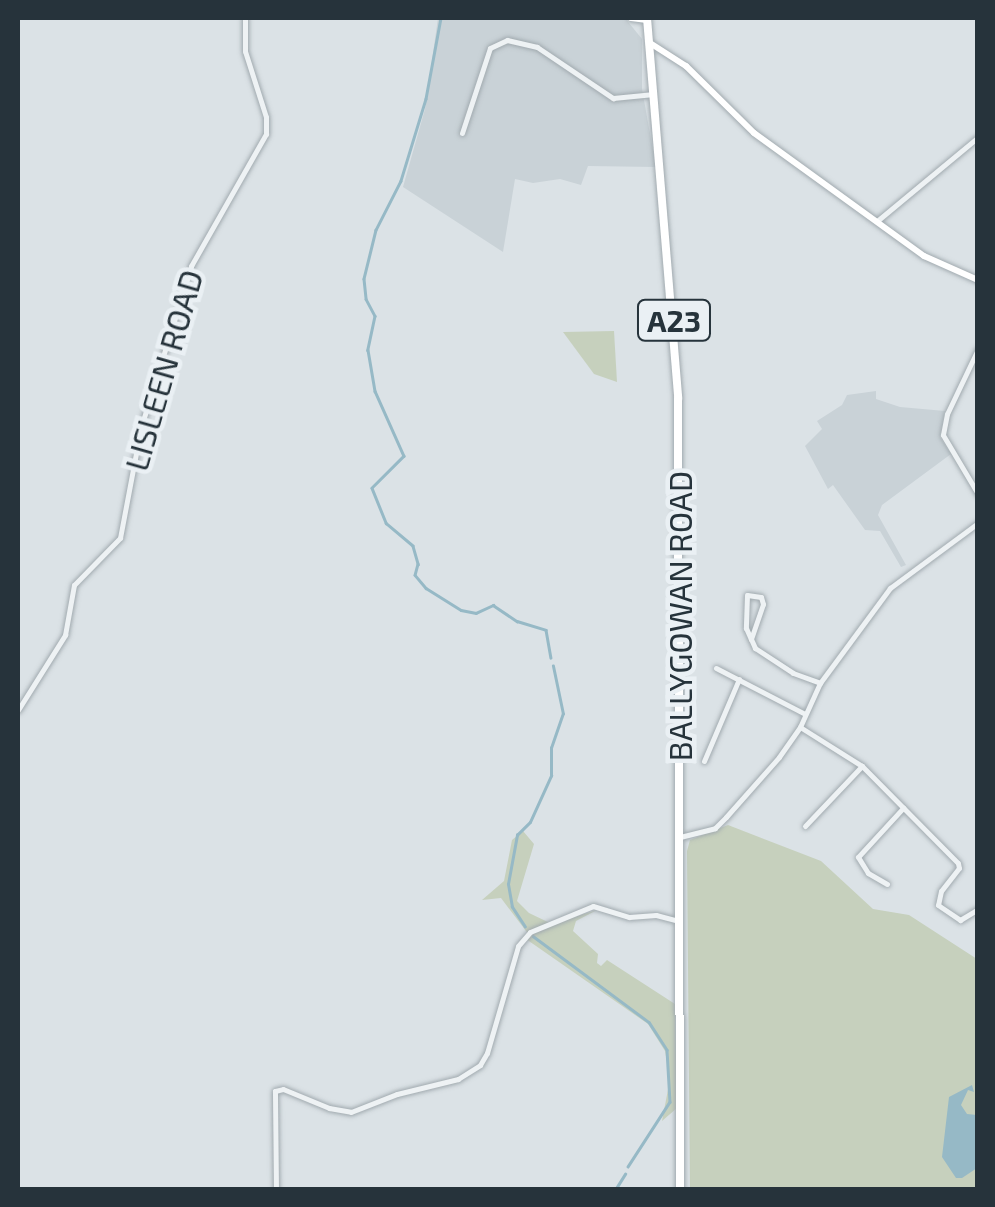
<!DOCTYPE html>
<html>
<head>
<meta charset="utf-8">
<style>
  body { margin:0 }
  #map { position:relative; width:995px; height:1207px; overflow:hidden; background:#dbe2e6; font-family:"Exo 2",sans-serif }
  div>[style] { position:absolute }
  .built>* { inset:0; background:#c9d2d7 }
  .green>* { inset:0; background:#c6d0bd }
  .water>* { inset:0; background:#96b9c6 }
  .stream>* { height:2.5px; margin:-1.25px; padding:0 1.25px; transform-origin:1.25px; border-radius:1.25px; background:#96b9c6 }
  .roads { filter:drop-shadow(0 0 2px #a1aaaf) drop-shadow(0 0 2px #a1aaaf) }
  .street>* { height:5px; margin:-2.5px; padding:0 2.5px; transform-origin:2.5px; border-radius:2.5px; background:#eef2f4 }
  .secondary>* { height:6px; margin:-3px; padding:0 3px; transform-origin:3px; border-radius:3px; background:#fff }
  .primary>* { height:8px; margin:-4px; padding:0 4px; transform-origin:4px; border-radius:4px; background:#fff }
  span { translate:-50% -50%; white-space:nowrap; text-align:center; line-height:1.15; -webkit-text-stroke:9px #eaf0f4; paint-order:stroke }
  .shield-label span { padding:2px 8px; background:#eaf0f4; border:2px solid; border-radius:8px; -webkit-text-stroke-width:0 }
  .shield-label { font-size:30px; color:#26333b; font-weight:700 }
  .street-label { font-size:32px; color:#26333b }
  .frame { position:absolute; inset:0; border:20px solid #26333b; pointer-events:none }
</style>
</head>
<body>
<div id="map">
  <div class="built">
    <div style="clip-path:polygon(438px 18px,625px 18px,642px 39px,642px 89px,656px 167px,588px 166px,581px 185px,560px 179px,533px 183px,515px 179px,503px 252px,403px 187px,425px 109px)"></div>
    <div style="clip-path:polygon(876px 391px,876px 399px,900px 407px,945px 411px,940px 437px,951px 454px,882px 505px,878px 515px,906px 565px,901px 567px,880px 531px,865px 530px,833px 485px,828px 489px,805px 446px,822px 429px,817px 421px,842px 405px,847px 395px)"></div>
  </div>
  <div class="green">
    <div style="clip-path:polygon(614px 331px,617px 382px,594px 374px,563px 332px)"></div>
    <div style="clip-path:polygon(728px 825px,821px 861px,873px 909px,909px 915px,977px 959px,977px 1189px,690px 1189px,687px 851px,690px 840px)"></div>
    <div style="clip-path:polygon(523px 831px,534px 844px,517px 901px,529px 913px,552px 924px,597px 910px,576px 921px,573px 931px,598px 954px,597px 963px,601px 966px,607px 960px,675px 1004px,677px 1108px,662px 1121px,670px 1079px,665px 1051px,648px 1024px,526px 939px,529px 935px,501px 898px,482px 900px,504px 881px,512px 840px)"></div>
  </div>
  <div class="water">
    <div style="clip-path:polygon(972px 1085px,974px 1092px,968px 1090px,961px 1105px,967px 1114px,977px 1115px,977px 1168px,962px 1178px,956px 1178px,942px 1157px,949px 1097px)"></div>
  </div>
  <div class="stream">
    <div style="left:441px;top:18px;width:82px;rotate:100.5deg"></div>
    <div style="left:426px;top:99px;width:86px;rotate:107deg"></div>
    <div style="left:401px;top:181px;width:55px;rotate:117deg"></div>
    <div style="left:376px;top:230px;width:50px;rotate:103.8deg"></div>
    <div style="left:364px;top:279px;width:20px;rotate:84deg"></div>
    <div style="left:366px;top:299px;width:19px;rotate:62deg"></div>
    <div style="left:375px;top:316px;width:35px;rotate:102deg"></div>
    <div style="left:368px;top:350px;width:42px;rotate:80.3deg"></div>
    <div style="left:375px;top:391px;width:71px;rotate:66deg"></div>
    <div style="left:404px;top:456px;width:45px;rotate:135deg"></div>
    <div style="left:372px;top:488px;width:38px;rotate:68deg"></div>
    <div style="left:386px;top:523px;width:35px;rotate:40deg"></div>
    <div style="left:413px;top:546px;width:19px;rotate:74deg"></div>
    <div style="left:418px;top:564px;width:11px;rotate:105deg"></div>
    <div style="left:415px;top:575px;width:17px;rotate:50deg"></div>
    <div style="left:426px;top:588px;width:41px;rotate:32.2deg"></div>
    <div style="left:461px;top:610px;width:15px;rotate:11deg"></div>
    <div style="left:476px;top:613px;width:19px;rotate:-25deg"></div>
    <div style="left:493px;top:605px;width:29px;rotate:34deg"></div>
    <div style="left:517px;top:621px;width:30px;rotate:17deg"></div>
    <div style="left:546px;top:630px;width:28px;rotate:80deg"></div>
    <div style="left:525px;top:927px;width:24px;rotate:-123deg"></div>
    <div style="left:512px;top:907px;width:23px;rotate:-100deg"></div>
    <div style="left:508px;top:884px;width:50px;rotate:-79.6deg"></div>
    <div style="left:517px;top:835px;width:18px;rotate:-45deg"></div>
    <div style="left:530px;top:822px;width:51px;rotate:-65.5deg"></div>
    <div style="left:551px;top:776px;width:28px;rotate:-90deg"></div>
    <div style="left:551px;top:748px;width:36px;rotate:-71deg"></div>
    <div style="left:563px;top:714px;width:49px;rotate:-101.8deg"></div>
    <div style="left:533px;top:936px;width:144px;rotate:36.6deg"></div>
    <div style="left:649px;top:1022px;width:33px;rotate:57deg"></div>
    <div style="left:667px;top:1050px;width:52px;rotate:86.7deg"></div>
    <div style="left:670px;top:1102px;width:77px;rotate:122.9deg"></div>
    <div style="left:615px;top:1190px;width:19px;rotate:-58deg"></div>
  </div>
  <div class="roads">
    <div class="street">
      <div style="left:462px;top:133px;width:89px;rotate:-71.8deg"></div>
      <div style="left:490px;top:48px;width:19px;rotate:-25deg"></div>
      <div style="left:507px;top:40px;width:31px;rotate:13deg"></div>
      <div style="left:537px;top:47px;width:92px;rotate:33.9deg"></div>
      <div style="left:613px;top:98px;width:41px;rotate:-5.6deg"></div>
      <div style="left:877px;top:221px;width:131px;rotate:-39.7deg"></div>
      <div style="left:978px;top:349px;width:72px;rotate:115.5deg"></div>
      <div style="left:947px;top:414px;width:21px;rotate:101deg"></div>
      <div style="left:943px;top:435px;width:69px;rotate:59.3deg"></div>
      <div style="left:751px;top:639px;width:37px;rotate:-71deg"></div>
      <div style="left:763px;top:604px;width:7px;rotate:-106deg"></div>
      <div style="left:761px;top:597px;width:14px;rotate:-172deg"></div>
      <div style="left:747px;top:595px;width:33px;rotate:92deg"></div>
      <div style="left:746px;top:628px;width:12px;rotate:66deg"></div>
      <div style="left:751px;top:639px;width:10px;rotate:66deg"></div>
      <div style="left:755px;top:648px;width:45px;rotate:33.3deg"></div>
      <div style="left:793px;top:673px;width:29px;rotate:20deg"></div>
      <div style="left:716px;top:668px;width:100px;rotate:27.3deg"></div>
      <div style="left:18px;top:710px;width:89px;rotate:-57.9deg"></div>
      <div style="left:65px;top:635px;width:51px;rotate:-79.8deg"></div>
      <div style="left:74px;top:585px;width:66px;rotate:-45.6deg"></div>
      <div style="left:120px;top:538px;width:113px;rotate:-79.3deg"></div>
      <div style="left:141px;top:427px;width:169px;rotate:-72.7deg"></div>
      <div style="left:191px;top:266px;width:152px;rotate:-60.4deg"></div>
      <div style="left:266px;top:134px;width:17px;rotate:-90deg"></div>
      <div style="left:266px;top:117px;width:69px;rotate:-107.7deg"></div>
      <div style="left:245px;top:51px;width:33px;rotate:-90deg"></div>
      <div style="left:800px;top:727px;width:73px;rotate:32.2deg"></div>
      <div style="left:862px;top:766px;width:136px;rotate:45.3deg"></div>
      <div style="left:958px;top:863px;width:5px;rotate:79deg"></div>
      <div style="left:959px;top:868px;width:29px;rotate:128deg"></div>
      <div style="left:941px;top:891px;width:14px;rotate:102deg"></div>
      <div style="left:938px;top:905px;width:27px;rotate:34deg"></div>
      <div style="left:960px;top:920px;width:21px;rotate:-31deg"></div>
      <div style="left:704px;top:761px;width:89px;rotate:-66.9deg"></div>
      <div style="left:805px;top:826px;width:83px;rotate:-46.5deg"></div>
      <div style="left:680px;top:837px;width:36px;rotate:-14deg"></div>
      <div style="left:715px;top:828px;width:16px;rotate:-45deg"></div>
      <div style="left:726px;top:817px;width:80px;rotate:-48.5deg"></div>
      <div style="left:779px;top:757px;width:37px;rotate:-55deg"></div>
      <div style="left:800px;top:727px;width:48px;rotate:-65.6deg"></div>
      <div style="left:820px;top:683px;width:118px;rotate:-53.6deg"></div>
      <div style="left:890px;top:588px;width:109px;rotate:-36.5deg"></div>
      <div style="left:887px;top:884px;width:22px;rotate:-150deg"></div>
      <div style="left:868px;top:873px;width:19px;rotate:-122deg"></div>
      <div style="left:858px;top:857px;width:67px;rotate:-47.4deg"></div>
      <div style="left:276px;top:1190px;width:99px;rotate:-90.6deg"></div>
      <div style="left:275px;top:1091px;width:8px;rotate:-14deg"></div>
      <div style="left:283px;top:1089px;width:50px;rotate:22.4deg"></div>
      <div style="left:329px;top:1108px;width:22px;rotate:10deg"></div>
      <div style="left:351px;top:1112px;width:49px;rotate:-21.4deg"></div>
      <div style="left:397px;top:1094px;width:63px;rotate:-13.8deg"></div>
      <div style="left:458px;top:1079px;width:26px;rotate:-32deg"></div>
      <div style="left:480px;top:1065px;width:14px;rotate:-60deg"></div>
      <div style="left:487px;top:1053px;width:111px;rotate:-73.8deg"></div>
      <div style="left:518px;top:946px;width:18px;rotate:-49deg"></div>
      <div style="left:530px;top:932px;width:68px;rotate:-22.4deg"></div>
      <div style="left:593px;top:906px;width:38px;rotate:17deg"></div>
      <div style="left:629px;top:917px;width:27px;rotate:-4deg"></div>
      <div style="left:656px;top:915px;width:23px;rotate:15deg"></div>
    </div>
    <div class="secondary">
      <div style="left:631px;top:18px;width:16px;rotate:7deg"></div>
      <div style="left:650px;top:43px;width:43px;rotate:32.6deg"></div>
      <div style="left:686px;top:66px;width:95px;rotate:44.6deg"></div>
      <div style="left:754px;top:133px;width:210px;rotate:35.9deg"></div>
      <div style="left:924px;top:256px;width:59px;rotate:24deg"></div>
    </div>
    <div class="primary">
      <div style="left:647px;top:18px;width:381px;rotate:85.3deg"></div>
      <div style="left:678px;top:398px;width:792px;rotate:89.86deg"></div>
    </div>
  </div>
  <div class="shield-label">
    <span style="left:674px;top:320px">A23</span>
  </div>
  <div class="street-label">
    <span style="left:163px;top:370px;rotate:-74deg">LISLEEN ROAD</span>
    <span style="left:679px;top:616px;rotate:-90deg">BALLYGOWAN ROAD</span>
  </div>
  <div class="frame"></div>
</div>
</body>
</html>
